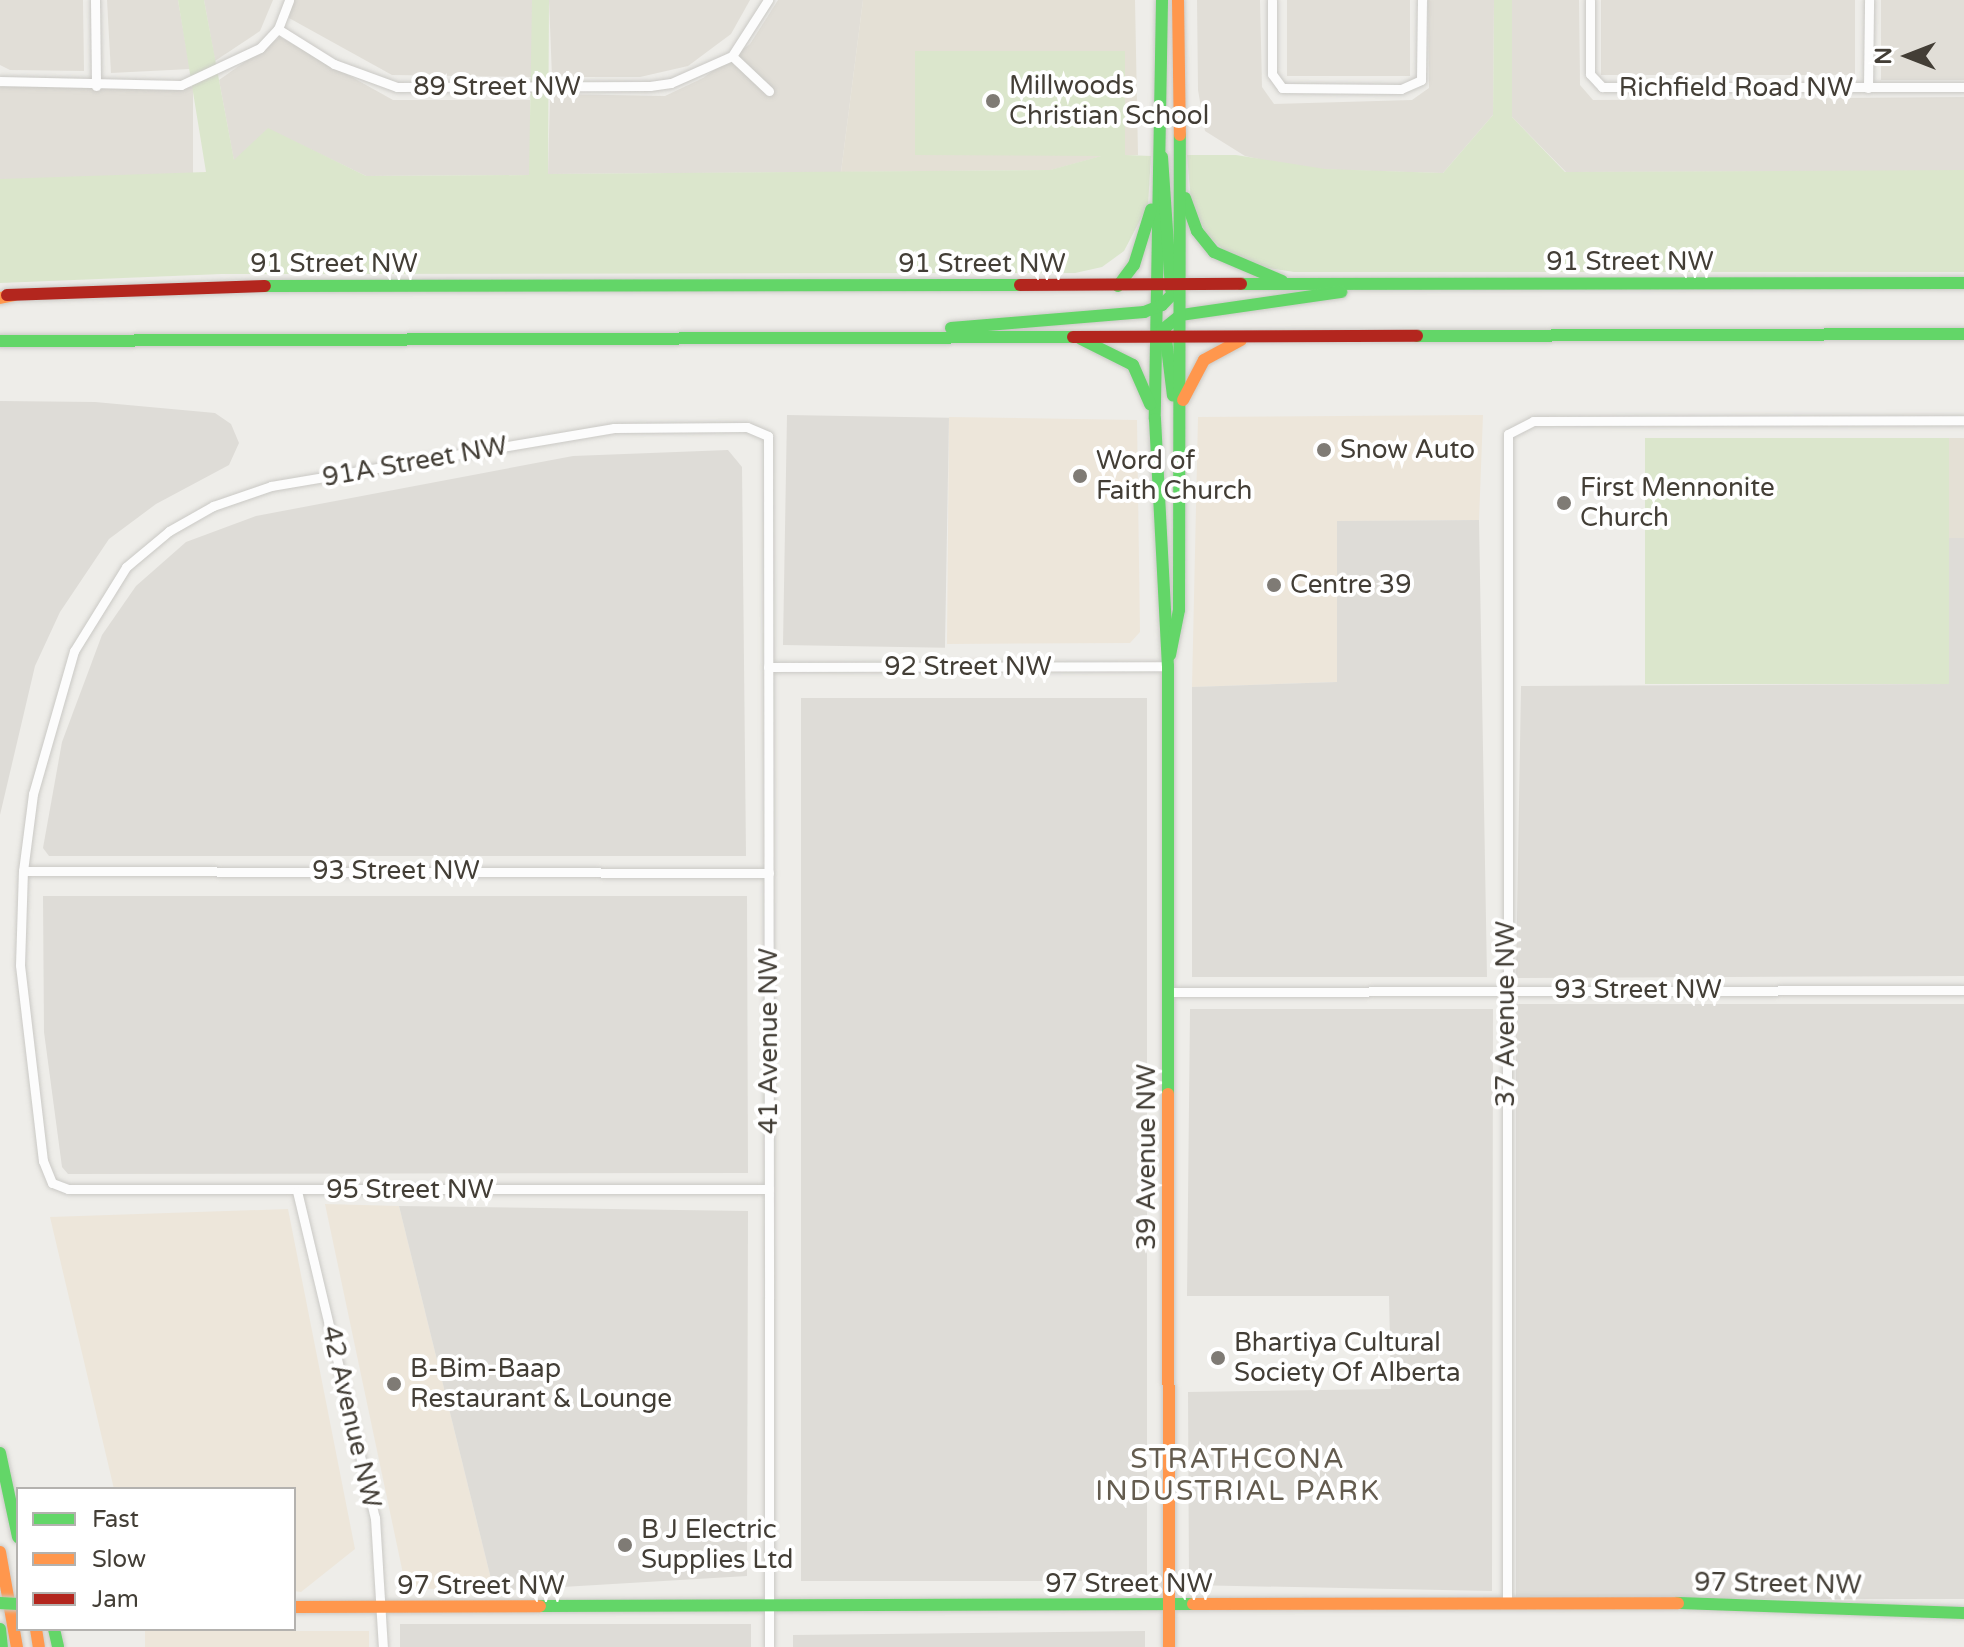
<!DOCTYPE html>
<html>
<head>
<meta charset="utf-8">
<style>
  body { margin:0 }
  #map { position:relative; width:1964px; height:1647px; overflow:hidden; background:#eeede9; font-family:"Varela Round",sans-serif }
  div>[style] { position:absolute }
  .residential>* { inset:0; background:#e1ded7; transform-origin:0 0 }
  .commercial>* { inset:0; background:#ede6da; transform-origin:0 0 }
  .industrial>* { inset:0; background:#dedcd7; transform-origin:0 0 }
  .education>* { inset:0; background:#e4e0d5; transform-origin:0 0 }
  .green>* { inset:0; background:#dbe6cc; transform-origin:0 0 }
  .roads { filter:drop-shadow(0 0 2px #cac9c5) drop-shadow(0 0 2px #cac9c5) }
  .street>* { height:9px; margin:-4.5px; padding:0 4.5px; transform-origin:4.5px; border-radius:4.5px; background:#fcfcfc }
  .fast>* { height:12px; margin:-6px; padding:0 6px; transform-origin:6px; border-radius:6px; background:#63d668 }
  .slow>* { height:12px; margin:-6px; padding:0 6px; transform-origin:6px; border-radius:6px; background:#ff974d }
  .jam>* { height:12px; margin:-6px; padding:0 6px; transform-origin:6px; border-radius:6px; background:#b3261e }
  .bridges { filter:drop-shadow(0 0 2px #ccc9c1) drop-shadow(0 0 2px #ccc9c1) }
  .fast-bridge>* { height:12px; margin:-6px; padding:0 6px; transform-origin:6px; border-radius:6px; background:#63d668 }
  .dots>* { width:22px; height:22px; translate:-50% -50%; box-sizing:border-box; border:4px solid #fff; border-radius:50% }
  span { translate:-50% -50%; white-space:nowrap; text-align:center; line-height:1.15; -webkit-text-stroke:8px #fff; paint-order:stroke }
  .poi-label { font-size:26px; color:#433e36 }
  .left { translate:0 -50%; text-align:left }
  .street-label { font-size:26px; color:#433e36 }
  .neighbourhood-label { font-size:28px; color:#645c4f; letter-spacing:2px }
  .legend { position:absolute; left:16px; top:1487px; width:280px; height:144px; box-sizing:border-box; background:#fff; border:2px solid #b4b2af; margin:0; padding:10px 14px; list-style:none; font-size:24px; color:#433e36 }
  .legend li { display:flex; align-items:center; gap:16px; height:40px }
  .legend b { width:40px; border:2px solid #b4b2af }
  .north { position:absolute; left:1868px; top:16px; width:80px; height:80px; -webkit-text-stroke:6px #fff; paint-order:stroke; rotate:270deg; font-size:22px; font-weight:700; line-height:32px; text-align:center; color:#433e36 }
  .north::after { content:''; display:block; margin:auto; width:28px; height:36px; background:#433e36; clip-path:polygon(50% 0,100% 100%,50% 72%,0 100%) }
</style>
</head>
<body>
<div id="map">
  <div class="residential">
    <div style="clip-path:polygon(0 0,83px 0,84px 71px,10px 70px,0 65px)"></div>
    <div style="clip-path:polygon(107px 0,178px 0,190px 69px,111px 73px)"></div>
    <div style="clip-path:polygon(204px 0,273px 0,260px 31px,215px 61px)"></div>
    <div style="clip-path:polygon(292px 0,532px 0,535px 77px,392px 75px,289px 18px)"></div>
    <div style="clip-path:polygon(549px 0,750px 0,731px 34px,688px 66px,640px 77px,552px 77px)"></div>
    <div style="clip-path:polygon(778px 0,863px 0,841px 172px,548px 174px,550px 94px,665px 96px,703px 78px,750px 44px)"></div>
    <div style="clip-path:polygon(1197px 0,1260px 0,1262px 87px,1274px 104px,1412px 100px,1429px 88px,1428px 0,1494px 0,1493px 115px,1443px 173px,1304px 169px,1245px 156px,1205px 131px,1198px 90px)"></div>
    <div style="left:1287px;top:0;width:123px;height:76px"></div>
    <div style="clip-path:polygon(1512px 0,1579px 0,1580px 85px,1593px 100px,1964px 97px,1964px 171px,1566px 172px,1512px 117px)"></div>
    <div style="left:1601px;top:0;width:254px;height:75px"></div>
    <div style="left:1881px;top:0;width:83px;height:80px"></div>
    <div style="clip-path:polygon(280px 37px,393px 100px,530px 100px,530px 175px,366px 176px,268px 129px,234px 161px,219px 80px)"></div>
    <div style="left:0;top:87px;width:193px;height:92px"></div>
  </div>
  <div class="commercial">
    <div style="clip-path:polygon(1483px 415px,1479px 520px,1338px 521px,1337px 682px,1192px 687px,1198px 417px)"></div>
    <div style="clip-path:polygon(949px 417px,1137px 420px,1140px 632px,1130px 643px,947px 644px)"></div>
    <div style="clip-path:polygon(325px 1204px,399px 1206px,494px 1591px,406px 1588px)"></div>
    <div style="clip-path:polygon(288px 1209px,355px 1549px,301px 1592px,294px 1591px,294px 1489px,114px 1489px,50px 1217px)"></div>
    <div style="left:369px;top:1631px;width:16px;height:224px;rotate:90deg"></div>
  </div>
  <div class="industrial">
    <div style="clip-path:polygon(0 401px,95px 402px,215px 413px,231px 424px,239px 443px,229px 465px,156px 504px,109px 539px,60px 612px,35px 666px,0 815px)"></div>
    <div style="left:787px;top:415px;width:162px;height:230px;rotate:1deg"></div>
    <div style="clip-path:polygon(728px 450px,742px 467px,746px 856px,49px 856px,43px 848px,62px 742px,102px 635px,136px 586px,186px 542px,256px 516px,573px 456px)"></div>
    <div style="clip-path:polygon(1479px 520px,1487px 977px,1192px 977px,1192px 687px,1337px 682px,1337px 521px)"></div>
    <div style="clip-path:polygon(1947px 538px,1964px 538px,1964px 976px,1516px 978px,1521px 686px,1948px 684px)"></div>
    <div style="left:801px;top:698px;width:346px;height:883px"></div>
    <div style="clip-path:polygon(43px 896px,747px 896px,748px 1173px,68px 1174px,62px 1167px,44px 1032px)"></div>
    <div style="left:1964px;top:1004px;width:595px;height:448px;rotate:90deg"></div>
    <div style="clip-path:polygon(1190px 1009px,1493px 1009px,1492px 1591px,1189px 1585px,1188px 1392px,1391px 1389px,1389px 1296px,1187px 1296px)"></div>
    <div style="clip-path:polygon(399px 1206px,748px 1211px,747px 1576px,494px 1591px)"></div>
    <div style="left:400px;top:1624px;width:351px;height:23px"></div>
    <div style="clip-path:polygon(1145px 1631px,1145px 1647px,793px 1647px,793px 1635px)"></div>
  </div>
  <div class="education">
    <div style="clip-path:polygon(863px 0,1135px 0,1138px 155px,1102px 156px,1051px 170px,841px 172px)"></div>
    <div style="left:1949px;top:438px;width:15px;height:100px"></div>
  </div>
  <div class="green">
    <div style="clip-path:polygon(178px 0,204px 0,234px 160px,268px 128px,366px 176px,529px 175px,532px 0,549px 0,548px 174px,1050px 170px,1101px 156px,915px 155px,915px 51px,1125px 51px,1125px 155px,1151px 156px,1148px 205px,1124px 251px,1102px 267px,1075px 273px,222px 274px,0 283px,0 179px,206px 172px)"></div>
    <div style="clip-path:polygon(1494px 0,1512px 0,1512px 117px,1565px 172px,1964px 170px,1964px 272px,1294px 272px,1250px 265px,1227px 253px,1206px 234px,1191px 201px,1187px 155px,1236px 155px,1325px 169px,1443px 173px,1493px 115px)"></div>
    <div style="left:1949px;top:438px;width:246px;height:304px;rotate:90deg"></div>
  </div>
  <div class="roads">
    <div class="street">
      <div style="left:95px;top:0;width:86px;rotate:89.3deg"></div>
      <div style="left:1272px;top:0;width:74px;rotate:90deg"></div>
      <div style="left:1272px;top:74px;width:17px;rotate:54deg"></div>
      <div style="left:1282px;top:88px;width:119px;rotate:0.5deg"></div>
      <div style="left:1401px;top:89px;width:22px;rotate:-24deg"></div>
      <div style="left:1421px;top:80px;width:80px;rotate:-89.3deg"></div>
      <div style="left:1590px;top:0;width:74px;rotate:90deg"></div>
      <div style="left:1590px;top:74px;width:18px;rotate:47deg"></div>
      <div style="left:1602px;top:87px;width:362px"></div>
      <div style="left:278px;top:29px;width:66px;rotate:32deg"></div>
      <div style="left:334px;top:64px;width:67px;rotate:20.1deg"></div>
      <div style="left:397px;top:87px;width:253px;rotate:-0.2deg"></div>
      <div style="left:650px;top:86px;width:21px;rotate:-8deg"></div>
      <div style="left:671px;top:83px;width:67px;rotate:-23.9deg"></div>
      <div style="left:732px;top:56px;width:67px;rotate:-57.3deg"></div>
      <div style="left:732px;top:56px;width:51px;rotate:43.4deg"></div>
      <div style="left:0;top:81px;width:181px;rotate:1.3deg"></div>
      <div style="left:181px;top:85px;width:87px;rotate:-25.1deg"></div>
      <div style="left:260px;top:48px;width:26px;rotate:-47deg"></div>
      <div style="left:278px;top:29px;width:31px;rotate:-69deg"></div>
      <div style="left:1868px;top:88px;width:88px;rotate:-89.3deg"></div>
      <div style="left:768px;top:667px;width:400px;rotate:-0.1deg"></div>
      <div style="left:23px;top:871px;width:746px;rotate:0.15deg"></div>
      <div style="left:1169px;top:992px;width:795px;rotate:-0.14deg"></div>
      <div style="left:769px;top:1189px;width:701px;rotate:180deg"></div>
      <div style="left:68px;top:1189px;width:17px;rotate:-159deg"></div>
      <div style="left:52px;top:1183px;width:24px;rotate:-112deg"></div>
      <div style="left:43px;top:1161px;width:197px;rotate:-96.7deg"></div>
      <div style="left:20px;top:965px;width:94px;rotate:-88.2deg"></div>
      <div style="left:23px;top:871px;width:78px;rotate:-82.6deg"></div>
      <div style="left:33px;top:794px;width:149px;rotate:-74deg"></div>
      <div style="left:74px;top:651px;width:99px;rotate:-58.2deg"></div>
      <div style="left:126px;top:567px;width:56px;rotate:-39.9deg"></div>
      <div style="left:169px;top:531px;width:51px;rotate:-29.6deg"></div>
      <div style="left:213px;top:506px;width:61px;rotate:-19deg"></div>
      <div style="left:271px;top:486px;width:348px;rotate:-9.6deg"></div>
      <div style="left:614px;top:428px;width:133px;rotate:-0.4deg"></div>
      <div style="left:747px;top:427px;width:23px;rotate:23deg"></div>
      <div style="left:768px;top:436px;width:863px;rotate:89.93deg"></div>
      <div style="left:769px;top:1299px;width:348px;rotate:90deg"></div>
      <div style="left:297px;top:1191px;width:336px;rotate:76.6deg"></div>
      <div style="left:375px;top:1518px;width:129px;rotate:86.5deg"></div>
      <div style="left:1507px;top:1604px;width:1170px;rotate:-89.95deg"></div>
      <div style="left:1508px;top:434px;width:28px;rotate:-27deg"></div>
      <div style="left:1533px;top:421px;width:431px;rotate:-0.1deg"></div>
    </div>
    <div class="fast">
      <div style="left:1162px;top:0;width:419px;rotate:91deg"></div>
      <div style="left:1155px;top:419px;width:247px;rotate:87deg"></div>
      <div style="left:1168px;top:666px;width:428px;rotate:90deg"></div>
      <div style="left:1162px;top:157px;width:133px;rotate:86.1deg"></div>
      <div style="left:1185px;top:198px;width:35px;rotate:70deg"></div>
      <div style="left:1197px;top:231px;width:27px;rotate:51deg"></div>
      <div style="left:1214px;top:252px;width:74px;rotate:23.1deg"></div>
      <div style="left:1241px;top:284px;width:723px;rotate:-0.08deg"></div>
      <div style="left:265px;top:286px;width:755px;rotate:-0.08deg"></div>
      <div style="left:1118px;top:286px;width:26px;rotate:-53deg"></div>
      <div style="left:1134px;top:265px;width:58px;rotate:-72.8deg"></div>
      <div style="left:951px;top:328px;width:194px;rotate:-4.7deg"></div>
      <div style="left:1144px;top:312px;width:19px;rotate:-21deg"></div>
      <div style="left:1162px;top:305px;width:28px;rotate:-46deg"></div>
      <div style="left:1165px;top:331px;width:65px;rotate:83deg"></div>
      <div style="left:1156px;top:335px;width:32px;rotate:-39deg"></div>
      <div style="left:1181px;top:315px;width:162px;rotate:-8.2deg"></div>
      <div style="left:1417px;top:336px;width:547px;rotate:-0.21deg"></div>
      <div style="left:1081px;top:339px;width:58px;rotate:26.6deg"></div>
      <div style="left:1133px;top:365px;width:43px;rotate:66.4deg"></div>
      <div style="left:0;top:341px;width:1073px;rotate:-0.21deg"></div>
      <div style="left:1170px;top:655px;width:46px;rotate:-78.7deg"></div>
      <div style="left:1179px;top:610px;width:475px;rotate:-89.9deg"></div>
      <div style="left:0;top:1453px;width:86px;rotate:77.9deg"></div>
      <div style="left:1678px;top:1603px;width:286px;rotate:2deg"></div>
      <div style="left:540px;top:1606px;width:653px;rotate:-0.18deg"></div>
      <div style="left:0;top:1629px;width:18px;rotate:84deg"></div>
      <div style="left:54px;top:1629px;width:18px;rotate:77deg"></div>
    </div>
    <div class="slow">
      <div style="left:1178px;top:0;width:135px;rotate:89.2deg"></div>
      <div style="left:0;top:298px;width:14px;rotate:-12deg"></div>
      <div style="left:1183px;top:400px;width:45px;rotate:-62.3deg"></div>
      <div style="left:1204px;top:360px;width:42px;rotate:-28.4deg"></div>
      <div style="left:1168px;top:1094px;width:553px;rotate:89.9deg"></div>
      <div style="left:0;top:1552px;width:97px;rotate:79.9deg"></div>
      <div style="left:1193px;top:1604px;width:485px;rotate:-0.1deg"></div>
      <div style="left:294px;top:1607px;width:246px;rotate:-0.2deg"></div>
      <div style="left:36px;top:1629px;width:18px;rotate:81deg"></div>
    </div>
    <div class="jam">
      <div style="left:1020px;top:285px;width:221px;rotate:-0.3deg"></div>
      <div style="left:7px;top:295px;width:258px;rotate:-2deg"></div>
      <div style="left:1073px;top:337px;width:344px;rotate:-0.2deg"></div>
    </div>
  </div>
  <div class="bridges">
    <div class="fast-bridge">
      <div style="left:0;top:1603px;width:18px;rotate:3deg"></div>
    </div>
  </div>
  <div class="dots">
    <div style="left:993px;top:101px;background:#7f7b75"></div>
    <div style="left:1324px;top:450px;background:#7f7b75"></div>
    <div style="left:1080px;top:476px;background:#7f7b75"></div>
    <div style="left:1564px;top:503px;background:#7f7b75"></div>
    <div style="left:1274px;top:585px;background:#7f7b75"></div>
    <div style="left:1218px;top:1358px;background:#7f7b75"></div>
    <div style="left:394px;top:1384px;background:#7f7b75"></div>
    <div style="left:625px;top:1545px;background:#7f7b75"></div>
  </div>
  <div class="poi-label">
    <span class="left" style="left:1009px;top:101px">Millwoods<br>Christian School</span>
    <span class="left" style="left:1340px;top:450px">Snow Auto</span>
    <span class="left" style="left:1096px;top:476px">Word of<br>Faith Church</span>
    <span class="left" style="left:1580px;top:503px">First Mennonite<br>Church</span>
    <span class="left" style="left:1290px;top:585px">Centre 39</span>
    <span class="left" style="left:1234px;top:1358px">Bhartiya Cultural<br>Society Of Alberta</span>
    <span class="left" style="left:410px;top:1384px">B-Bim-Baap<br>Restaurant &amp; Lounge</span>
    <span class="left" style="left:641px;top:1545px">B J Electric<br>Supplies Ltd</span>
  </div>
  <div class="street-label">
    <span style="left:497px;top:87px">89 Street NW</span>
    <span style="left:1736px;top:88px">Richfield Road NW</span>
    <span style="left:1630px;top:262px">91 Street NW</span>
    <span style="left:334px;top:264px">91 Street NW</span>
    <span style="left:982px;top:264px">91 Street NW</span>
    <span style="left:415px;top:462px;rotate:-10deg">91A Street NW</span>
    <span style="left:968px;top:667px">92 Street NW</span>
    <span style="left:396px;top:871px">93 Street NW</span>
    <span style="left:1638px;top:990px">93 Street NW</span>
    <span style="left:1506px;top:1014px;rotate:-90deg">37 Avenue NW</span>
    <span style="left:769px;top:1041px;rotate:-90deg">41 Avenue NW</span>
    <span style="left:1147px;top:1157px;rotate:-90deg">39 Avenue NW</span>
    <span style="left:410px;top:1190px">95 Street NW</span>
    <span style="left:351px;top:1417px;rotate:77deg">42 Avenue NW</span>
    <span style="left:1129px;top:1584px">97 Street NW</span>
    <span style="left:1778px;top:1584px;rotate:1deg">97 Street NW</span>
    <span style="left:481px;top:1586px">97 Street NW</span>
  </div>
  <div class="neighbourhood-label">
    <span style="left:1238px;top:1475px">STRATHCONA<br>INDUSTRIAL PARK</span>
  </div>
  <ul class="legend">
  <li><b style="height:10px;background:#63d668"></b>Fast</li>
  <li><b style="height:10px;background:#ff974d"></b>Slow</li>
  <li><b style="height:10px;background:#b3261e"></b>Jam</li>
  </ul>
  <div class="north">N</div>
</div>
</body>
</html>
